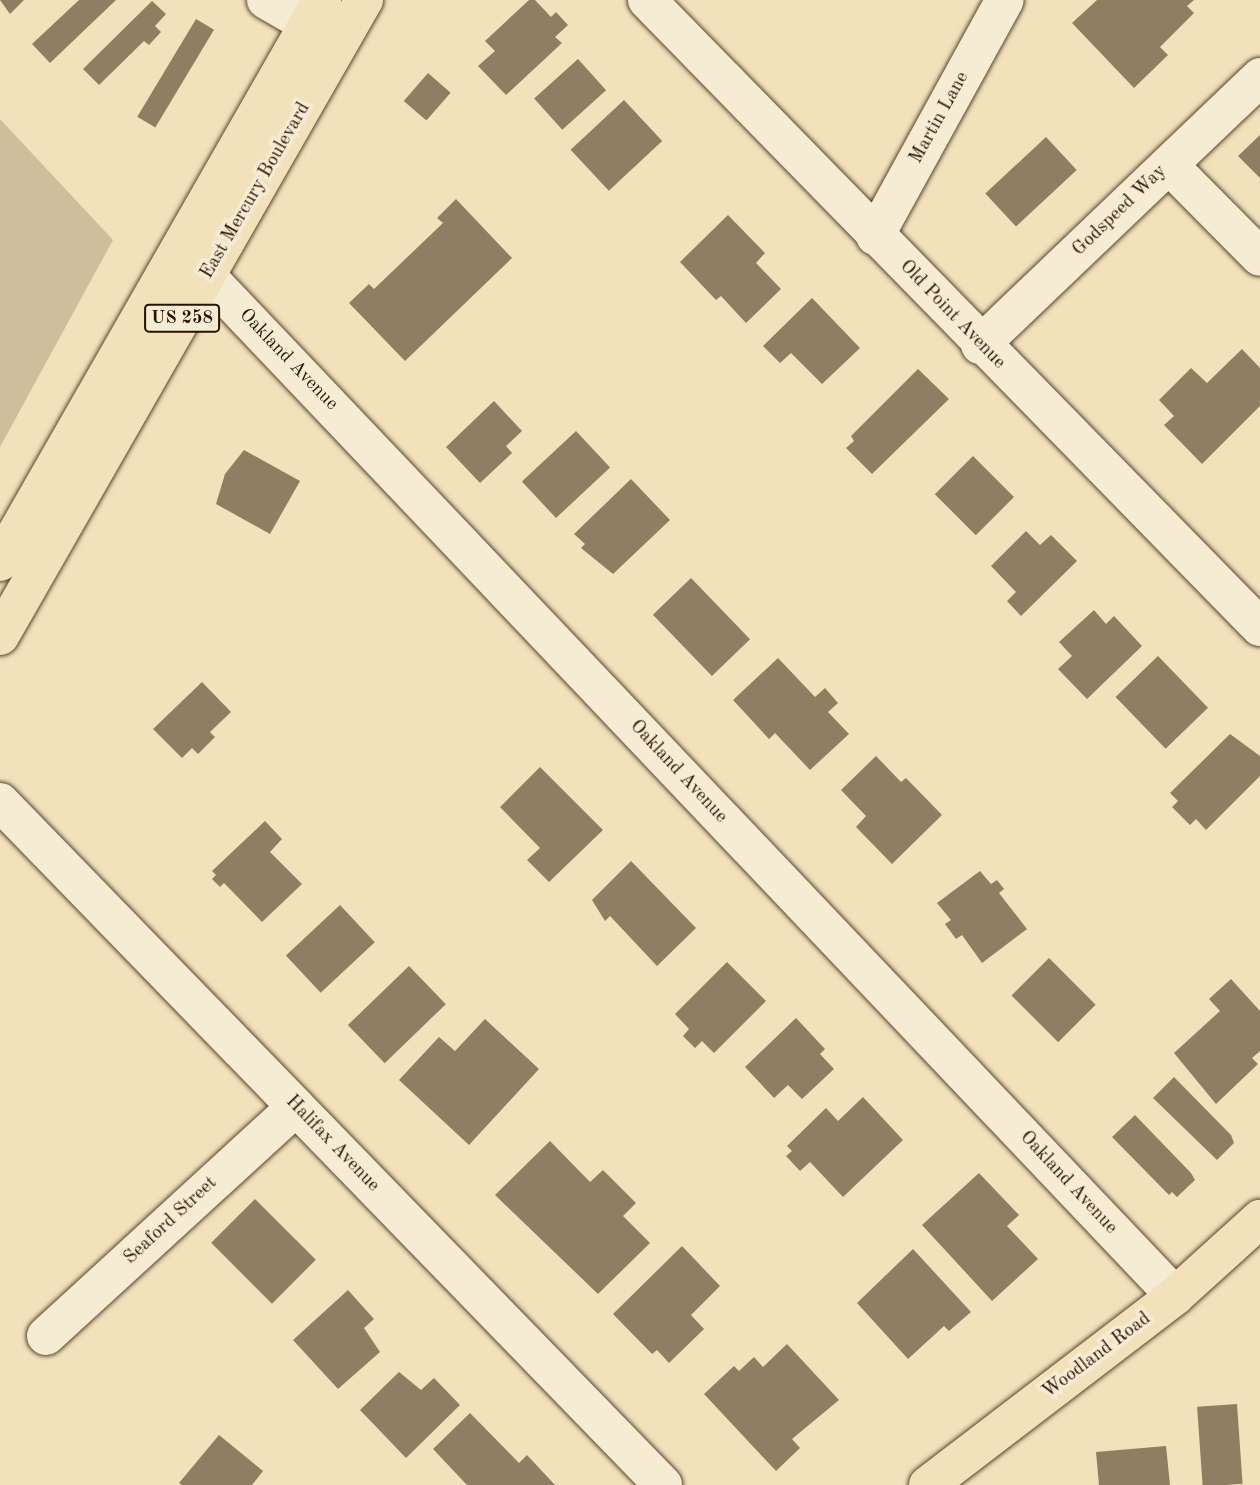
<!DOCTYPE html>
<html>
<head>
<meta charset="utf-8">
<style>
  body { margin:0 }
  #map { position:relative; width:1260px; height:1485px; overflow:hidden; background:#f1e2bb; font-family:"Old Standard TT",serif }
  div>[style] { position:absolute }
  .green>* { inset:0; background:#cfbe9b }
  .building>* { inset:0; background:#907e62; transform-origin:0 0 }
  .roads { filter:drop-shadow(0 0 2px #5a4530) drop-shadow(0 0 2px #5a4530) }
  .minor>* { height:38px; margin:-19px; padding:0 19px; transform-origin:19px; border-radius:19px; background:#f6ecd3 }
  .major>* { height:38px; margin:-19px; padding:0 19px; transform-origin:19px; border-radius:19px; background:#f1e2bb }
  span { translate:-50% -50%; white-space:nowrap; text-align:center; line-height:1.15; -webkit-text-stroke:7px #f6ecd3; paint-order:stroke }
  .shield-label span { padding:2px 5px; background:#f6ecd3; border:2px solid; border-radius:5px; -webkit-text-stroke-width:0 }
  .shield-label { font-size:18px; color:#271101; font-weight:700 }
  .street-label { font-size:19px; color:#271101 }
</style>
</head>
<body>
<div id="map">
  <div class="green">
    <div style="clip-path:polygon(0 119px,113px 240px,0 447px)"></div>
  </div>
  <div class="building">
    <div style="clip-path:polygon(0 0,24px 0,10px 14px)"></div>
    <div style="clip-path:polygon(79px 0,116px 0,50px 63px,32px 44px)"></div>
    <div style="clip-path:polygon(529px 0,535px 0,551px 17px,556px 12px,568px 25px,555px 37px,562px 43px,506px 95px,478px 66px,495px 51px,485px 41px)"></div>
    <div style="clip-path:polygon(1097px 0,1194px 0,1187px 6px,1194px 13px,1160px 47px,1168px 55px,1134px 88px,1072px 23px)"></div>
    <div style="clip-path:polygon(152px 1px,166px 14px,155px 26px,161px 32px,149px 45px,144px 41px,99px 85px,83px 69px)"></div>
    <div style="left:196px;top:19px;width:21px;height:114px;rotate:31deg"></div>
    <div style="left:578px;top:59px;width:42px;height:59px;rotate:48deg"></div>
    <div style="left:428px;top:73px;width:30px;height:37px;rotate:41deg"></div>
    <div style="left:624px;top:100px;width:56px;height:73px;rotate:47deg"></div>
    <div style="clip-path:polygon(1260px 135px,1260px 178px,1238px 156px)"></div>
    <div style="left:1046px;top:137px;width:45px;height:83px;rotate:47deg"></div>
    <div style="clip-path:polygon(456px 199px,512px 258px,405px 361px,349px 303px,369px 284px,374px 289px,443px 223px,437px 218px)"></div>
    <div style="clip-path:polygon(728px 215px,765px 253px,756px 263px,781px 289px,746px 323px,721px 296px,716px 300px,680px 262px)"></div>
    <div style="clip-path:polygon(812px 298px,860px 348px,822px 384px,791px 353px,780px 363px,763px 346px)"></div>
    <div style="clip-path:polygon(1242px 349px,1260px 368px,1260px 406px,1202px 464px,1164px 425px,1174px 416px,1159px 400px,1191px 368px,1207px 383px)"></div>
    <div style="clip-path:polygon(918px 369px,949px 399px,872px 474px,846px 448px,854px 441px,851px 436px)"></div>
    <div style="clip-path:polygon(494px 401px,522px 431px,506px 446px,512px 453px,480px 483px,446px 447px)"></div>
    <div style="left:576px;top:431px;width:50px;height:74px;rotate:47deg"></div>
    <div style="clip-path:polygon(244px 450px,300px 481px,270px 534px,216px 504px,225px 474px)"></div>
    <div style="left:973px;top:456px;width:58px;height:54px;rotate:45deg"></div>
    <div style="clip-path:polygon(631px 479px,670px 520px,613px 574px,581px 548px,585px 544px,574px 534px)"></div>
    <div style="clip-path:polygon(1026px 531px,1040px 545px,1051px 535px,1077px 561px,1021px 616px,1007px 601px,1016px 592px,991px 566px)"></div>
    <div style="left:691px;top:578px;width:85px;height:53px;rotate:46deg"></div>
    <div style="clip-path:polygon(1094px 610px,1106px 624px,1114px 616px,1142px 646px,1087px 699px,1058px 669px,1072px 656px,1059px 642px)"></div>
    <div style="left:1158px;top:656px;width:72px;height:59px;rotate:46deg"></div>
    <div style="clip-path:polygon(778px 658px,815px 697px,825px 688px,838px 703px,828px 712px,849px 734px,810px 770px,775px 733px,769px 739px,733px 700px)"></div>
    <div style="clip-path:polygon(202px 682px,231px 712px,210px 732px,215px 737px,198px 754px,192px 748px,182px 758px,153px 729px)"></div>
    <div style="clip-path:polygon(1230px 734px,1260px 756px,1260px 776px,1206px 830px,1196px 819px,1190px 825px,1172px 807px,1178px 801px,1170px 793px)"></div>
    <div style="clip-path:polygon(876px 756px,901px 782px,906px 778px,942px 815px,892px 864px,856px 827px,866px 816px,841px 790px)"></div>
    <div style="clip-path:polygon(540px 767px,603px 830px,549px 882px,527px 860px,540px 848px,500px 807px)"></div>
    <div style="clip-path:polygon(265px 821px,282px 839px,270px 852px,302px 884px,262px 922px,224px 883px,220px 887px,212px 879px,216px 875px,212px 871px)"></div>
    <div style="clip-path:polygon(631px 861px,696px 928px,657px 966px,610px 916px,605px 921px,592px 900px)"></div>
    <div style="clip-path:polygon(980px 871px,991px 884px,997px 880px,1004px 889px,999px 893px,1027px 929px,982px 963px,962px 935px,956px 939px,945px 924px,951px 920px,937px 903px)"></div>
    <div style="left:340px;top:905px;width:51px;height:74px;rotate:47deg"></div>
    <div style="left:1049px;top:958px;width:66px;height:53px;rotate:45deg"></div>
    <div style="clip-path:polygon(727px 962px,766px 1001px,714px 1053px,702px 1041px,695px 1048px,683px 1036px,689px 1029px,675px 1014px)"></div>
    <div style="left:409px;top:966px;width:53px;height:85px;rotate:46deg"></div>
    <div style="clip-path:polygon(1231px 979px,1260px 1011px,1260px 1051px,1252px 1058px,1258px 1064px,1216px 1104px,1174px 1053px,1220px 1011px,1209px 999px)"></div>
    <div style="clip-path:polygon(796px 1018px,825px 1049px,820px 1054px,834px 1069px,802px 1099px,788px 1085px,774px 1098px,745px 1067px)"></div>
    <div style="clip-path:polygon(485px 1019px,539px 1069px,469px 1145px,399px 1080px,439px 1037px,455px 1051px)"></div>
    <div style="clip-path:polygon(1174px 1077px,1231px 1135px,1234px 1143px,1217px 1160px,1153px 1098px)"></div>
    <div style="clip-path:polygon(863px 1097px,903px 1140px,843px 1197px,810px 1162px,800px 1171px,786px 1156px,792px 1151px,787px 1146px,826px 1108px,838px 1121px)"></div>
    <div style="clip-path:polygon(1135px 1115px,1191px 1173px,1195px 1180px,1177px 1197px,1172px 1192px,1169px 1195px,1112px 1137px)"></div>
    <div style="clip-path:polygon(550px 1141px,590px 1182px,603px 1170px,636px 1203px,623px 1216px,650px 1243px,598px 1294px,495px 1195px)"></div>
    <div style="clip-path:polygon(979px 1173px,1019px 1215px,1007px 1226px,1038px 1259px,992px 1301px,922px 1225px)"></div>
    <div style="left:255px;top:1199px;width:86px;height:62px;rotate:45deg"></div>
    <div style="clip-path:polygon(682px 1246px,720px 1286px,691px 1315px,704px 1329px,669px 1363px,657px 1350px,652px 1354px,613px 1314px)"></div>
    <div style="clip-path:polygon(913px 1249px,971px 1312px,949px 1331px,944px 1326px,908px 1359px,857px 1303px)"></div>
    <div style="clip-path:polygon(348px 1290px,374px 1319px,364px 1328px,380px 1352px,338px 1389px,293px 1340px)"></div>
    <div style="clip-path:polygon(787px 1344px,839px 1400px,792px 1439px,800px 1448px,776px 1471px,704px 1394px,734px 1366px,739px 1371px,754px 1357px,763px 1367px)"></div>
    <div style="clip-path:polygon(399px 1372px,421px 1390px,434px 1378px,460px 1405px,406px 1458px,360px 1410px)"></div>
    <div style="left:1237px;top:1404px;width:80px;height:40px;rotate:86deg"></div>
    <div style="clip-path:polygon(470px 1413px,519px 1463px,527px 1455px,555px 1485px,467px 1485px,433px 1449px)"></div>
    <div style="clip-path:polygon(219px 1435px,263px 1471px,252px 1485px,182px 1485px,179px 1483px)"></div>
    <div style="clip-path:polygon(1166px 1446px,1170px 1485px,1099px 1485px,1096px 1452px)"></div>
  </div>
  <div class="roads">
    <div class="minor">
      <div style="left:266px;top:0;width:48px;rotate:29.7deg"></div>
      <div style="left:647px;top:0;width:877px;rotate:45.65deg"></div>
      <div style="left:1169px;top:165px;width:129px;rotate:45.3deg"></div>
      <div style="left:875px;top:236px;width:269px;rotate:-61.2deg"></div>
      <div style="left:184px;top:252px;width:1439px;rotate:46.49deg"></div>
      <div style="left:980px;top:345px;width:388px;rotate:-43.7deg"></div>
      <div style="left:0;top:802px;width:952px;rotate:45.85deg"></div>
      <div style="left:46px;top:1336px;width:339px;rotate:-42.5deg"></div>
    </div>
    <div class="major">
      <div style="left:0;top:562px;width:648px;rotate:-60.19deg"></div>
      <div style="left:0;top:636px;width:733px;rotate:-60.22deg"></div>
      <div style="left:928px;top:1485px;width:311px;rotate:-37.4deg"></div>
      <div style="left:1175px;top:1296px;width:115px;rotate:-42.2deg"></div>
    </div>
  </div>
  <div class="shield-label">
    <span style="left:182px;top:318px">US 258</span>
  </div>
  <div class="street-label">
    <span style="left:940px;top:118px;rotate:-61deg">Martin Lane</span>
    <span style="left:256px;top:191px;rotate:-60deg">East Mercury Boulevard</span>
    <span style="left:1120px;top:211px;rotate:-44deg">Godspeed Way</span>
    <span style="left:952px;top:315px;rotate:46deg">Old Point Avenue</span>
    <span style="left:288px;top:360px;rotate:46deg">Oakland Avenue</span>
    <span style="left:678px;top:772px;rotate:47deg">Oakland Avenue</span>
    <span style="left:332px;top:1144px;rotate:46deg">Halifax Avenue</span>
    <span style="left:1068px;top:1183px;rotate:47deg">Oakland Avenue</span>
    <span style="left:171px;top:1221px;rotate:-43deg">Seaford Street</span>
    <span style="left:1097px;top:1356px;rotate:-37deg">Woodland Road</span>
  </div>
</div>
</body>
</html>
